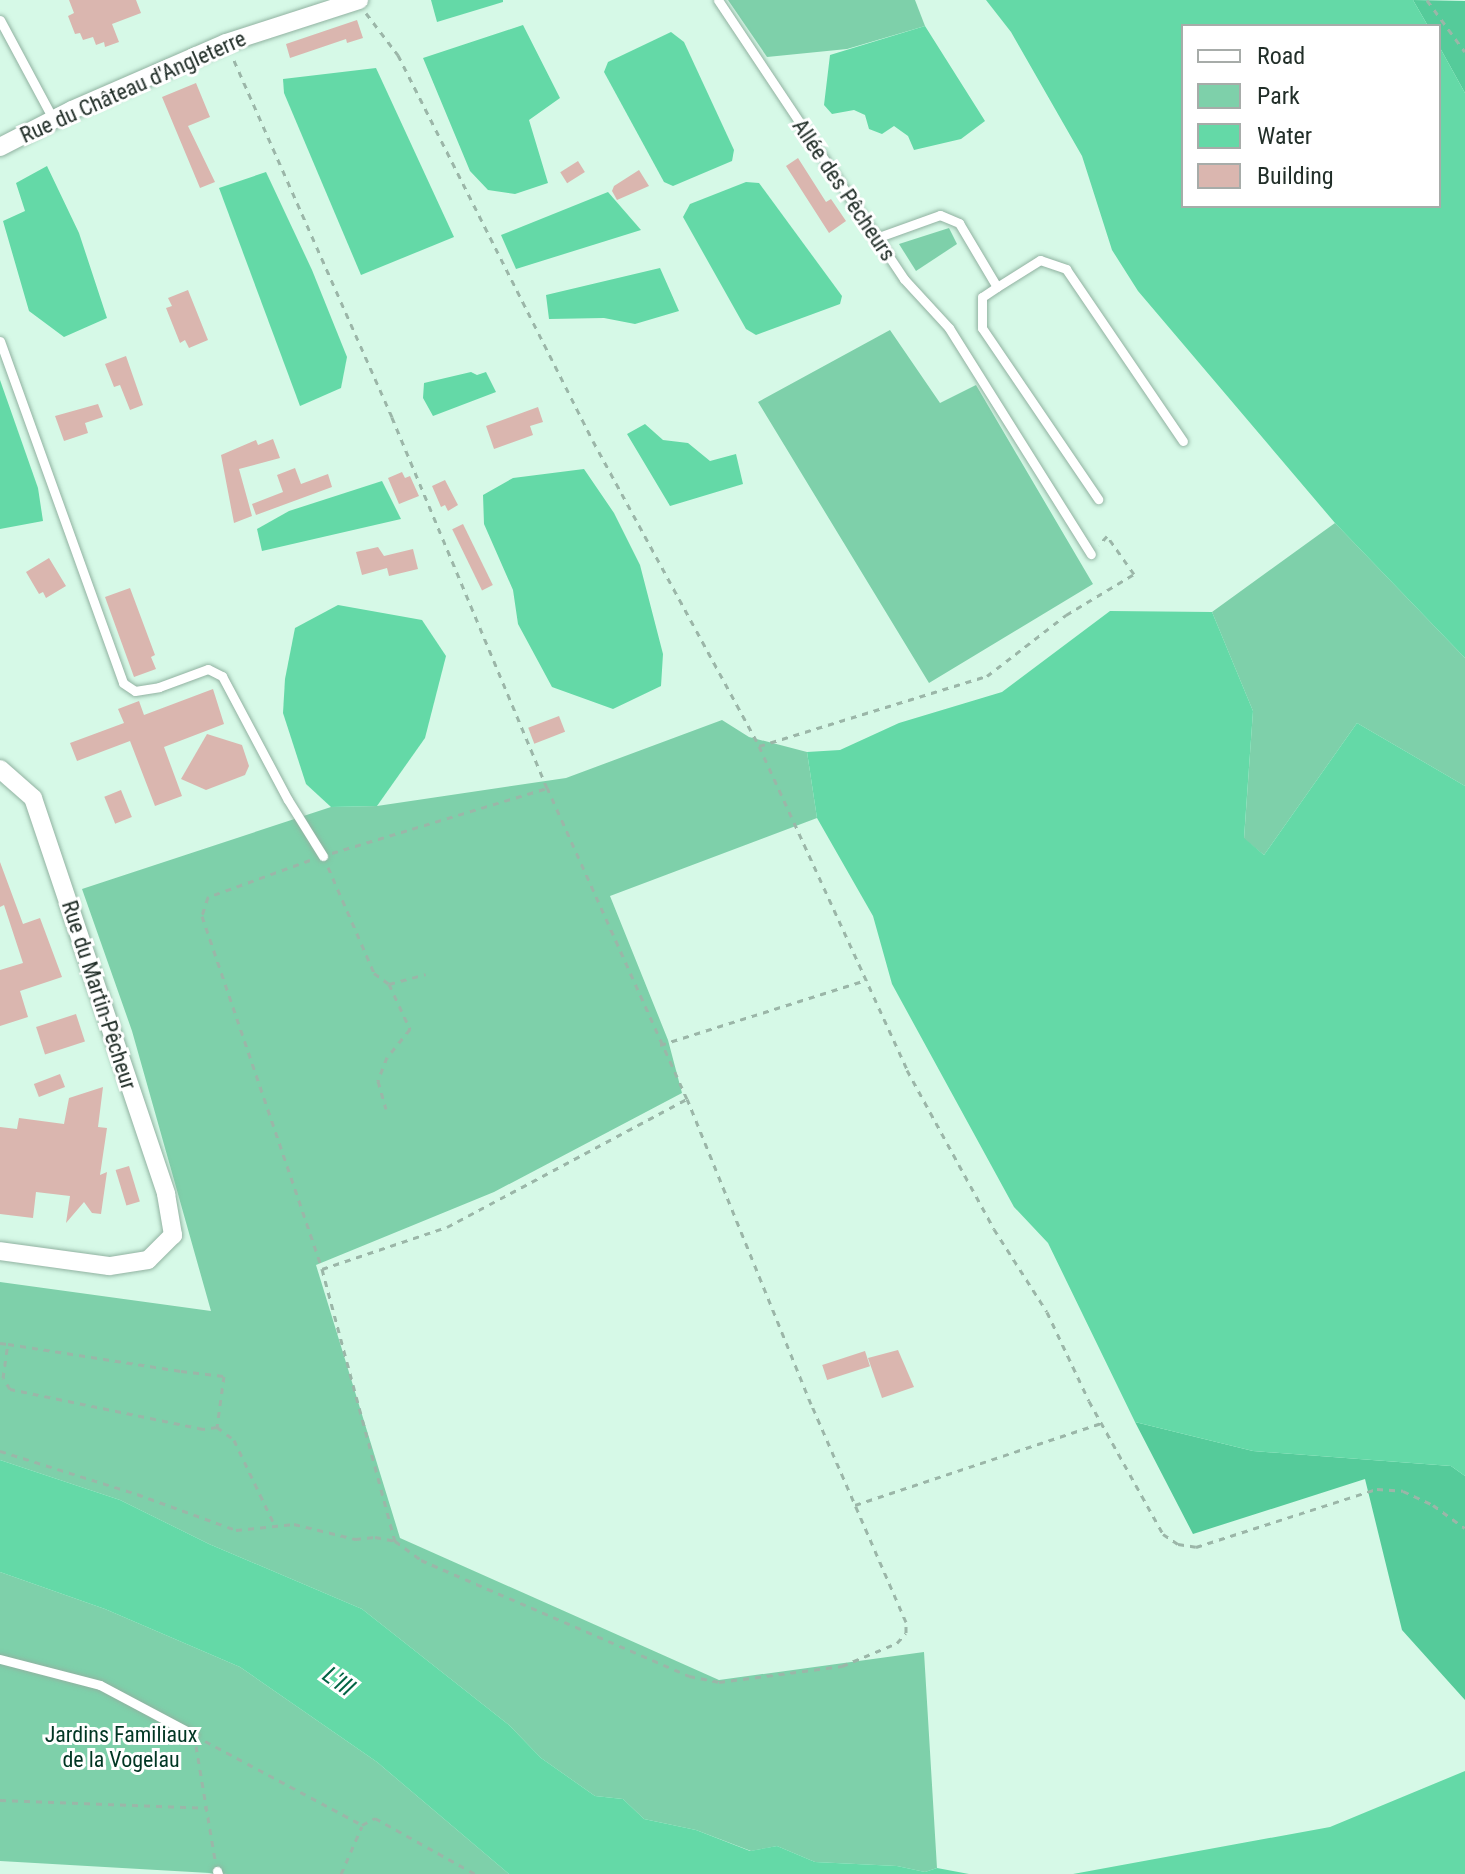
<!DOCTYPE html>
<html>
<head>
<meta charset="utf-8">
<style>
  body { margin:0 }
  #map { position:relative; width:1465px; height:1874px; overflow:hidden; background:#d6f9e7; font-family:"Roboto Condensed",sans-serif }
  div>[style] { position:absolute }
  .green>* { inset:0; background:#7ed0aa }
  .forest>* { inset:0; background:#55cb9a }
  .water>* { inset:0; background:#64d9a7 }
  .building>* { inset:0; background:#dab6af; transform-origin:0 0 }
  .path>* { height:3px; margin-top:-1.5px; transform-origin:0; background:repeating-linear-gradient(90deg,#9bb6a8 0 6px,transparent 0 12px) }
  .roads { filter:drop-shadow(0 0 2px #91b2a1) drop-shadow(0 0 2px #91b2a1) }
  .lane>* { height:9px; margin:-4.5px; padding:0 4.5px; transform-origin:4.5px; border-radius:4.5px; background:#fff }
  .street>* { height:18px; margin:-9px; padding:0 9px; transform-origin:9px; border-radius:9px; background:#fff }
  span { translate:-50% -50%; white-space:nowrap; text-align:center; line-height:1.15; -webkit-text-stroke:6px #fff; paint-order:stroke }
  .street-label { font-size:22px; color:#222f29 }
  .park-label { font-size:22px; color:#003623 }
  .water-label { font-size:24px; color:#026444; font-style:italic }
  .legend { position:absolute; left:1181px; top:24px; width:260px; height:184px; box-sizing:border-box; background:#fff; border:2px solid #a7aca9; margin:0; padding:10px 14px; list-style:none; font-size:24px; color:#222f29 }
  .legend li { display:flex; align-items:center; gap:16px; height:40px }
  .legend b { width:40px; border:2px solid #a7aca9 }
</style>
</head>
<body>
<div id="map">
  <div class="green">
    <div style="clip-path:polygon(728px 0,915px 0,925px 26px,847px 49px,767px 57px)"></div>
    <div style="clip-path:polygon(949px 228px,957px 244px,916px 271px,899px 244px)"></div>
    <div style="clip-path:polygon(890px 330px,940px 403px,976px 385px,1093px 584px,929px 683px,758px 402px)"></div>
    <div style="clip-path:polygon(1335px 523px,1465px 658px,1465px 786px,1357px 723px,1264px 855px,1244px 839px,1253px 711px,1212px 612px)"></div>
    <div style="clip-path:polygon(722px 720px,749px 737px,807px 752px,817px 818px,610px 896px,668px 1040px,682px 1093px,494px 1192px,316px 1265px,400px 1538px,719px 1680px,924px 1652px,937px 1868px,925px 1872px,897px 1866px,815px 1862px,777px 1846px,751px 1851px,696px 1830px,644px 1819px,623px 1799px,595px 1796px,541px 1758px,509px 1725px,362px 1609px,209px 1544px,120px 1500px,0 1460px,0 1282px,211px 1311px,132px 1031px,82px 889px,331px 807px,377px 806px,566px 778px)"></div>
    <div style="clip-path:polygon(0 1572px,105px 1609px,240px 1667px,377px 1762px,509px 1874px,227px 1874px,0 1861px)"></div>
  </div>
  <div class="forest">
    <div style="clip-path:polygon(1413px 0,1465px 1px,1465px 93px,1439px 46px,1439px 26px,1428px 26px)"></div>
    <div style="clip-path:polygon(1135px 1422px,1253px 1451px,1451px 1466px,1465px 1476px,1465px 1700px,1402px 1630px,1365px 1479px,1193px 1534px)"></div>
  </div>
  <div class="water">
    <div style="clip-path:polygon(431px 0,503px 0,503px 2px,437px 22px)"></div>
    <div style="clip-path:polygon(986px 0,1413px 0,1428px 26px,1183px 26px,1183px 206px,1439px 206px,1439px 46px,1465px 93px,1465px 658px,1335px 523px,1138px 291px,1112px 250px,1082px 156px,1011px 32px)"></div>
    <div style="clip-path:polygon(523px 25px,560px 98px,529px 120px,548px 183px,515px 194px,488px 190px,470px 171px,423px 58px)"></div>
    <div style="clip-path:polygon(925px 26px,985px 121px,961px 139px,914px 150px,908px 136px,894px 126px,882px 134px,869px 129px,865px 115px,854px 110px,832px 114px,824px 105px,830px 55px)"></div>
    <div style="clip-path:polygon(671px 32px,684px 42px,734px 150px,732px 161px,673px 186px,664px 182px,604px 72px,608px 62px)"></div>
    <div style="clip-path:polygon(376px 68px,454px 237px,361px 275px,284px 93px,283px 79px)"></div>
    <div style="clip-path:polygon(47px 166px,79px 233px,107px 318px,64px 337px,29px 311px,3px 221px,25px 211px,16px 183px)"></div>
    <div style="clip-path:polygon(266px 172px,312px 270px,347px 357px,341px 388px,300px 406px,219px 188px)"></div>
    <div style="clip-path:polygon(746px 182px,759px 183px,842px 296px,840px 304px,756px 335px,746px 329px,683px 217px,690px 204px)"></div>
    <div style="clip-path:polygon(608px 192px,641px 230px,516px 269px,501px 235px)"></div>
    <div style="clip-path:polygon(660px 268px,679px 311px,635px 324px,604px 318px,549px 319px,546px 295px)"></div>
    <div style="clip-path:polygon(471px 372px,477px 375px,486px 372px,496px 392px,433px 416px,423px 398px,424px 383px)"></div>
    <div style="clip-path:polygon(0 380px,38px 488px,43px 521px,0 529px)"></div>
    <div style="clip-path:polygon(645px 424px,663px 440px,688px 443px,710px 461px,736px 454px,743px 484px,670px 506px,627px 434px)"></div>
    <div style="clip-path:polygon(584px 469px,614px 513px,640px 565px,663px 654px,661px 686px,613px 709px,552px 687px,518px 624px,513px 590px,484px 524px,483px 495px,513px 478px)"></div>
    <div style="clip-path:polygon(382px 481px,401px 519px,262px 551px,257px 529px,289px 511px)"></div>
    <div style="clip-path:polygon(338px 605px,422px 620px,446px 656px,425px 738px,377px 806px,331px 807px,306px 784px,283px 713px,285px 679px,295px 628px)"></div>
    <div style="clip-path:polygon(1110px 611px,1212px 612px,1253px 711px,1244px 838px,1264px 855px,1357px 723px,1465px 786px,1465px 1476px,1451px 1466px,1253px 1451px,1135px 1422px,1048px 1243px,1014px 1207px,892px 984px,873px 916px,817px 818px,807px 752px,840px 750px,899px 723px,1002px 692px)"></div>
    <div style="clip-path:polygon(0 1460px,120px 1500px,209px 1544px,362px 1609px,509px 1725px,541px 1758px,595px 1796px,623px 1799px,644px 1819px,696px 1830px,750px 1851px,777px 1846px,815px 1862px,897px 1866px,925px 1872px,937px 1868px,969px 1874px,509px 1874px,377px 1762px,240px 1667px,105px 1609px,0 1572px)"></div>
    <div style="clip-path:polygon(1465px 1771px,1465px 1874px,1073px 1874px,1330px 1827px)"></div>
  </div>
  <div class="building">
    <div style="clip-path:polygon(69px 0,136px 0,141px 13px,112px 24px,119px 42px,105px 47px,104px 42px,96px 45px,93px 37px,83px 40px,80px 33px,75px 34px,68px 16px,74px 13px)"></div>
    <div style="clip-path:polygon(357px 20px,363px 38px,347px 43px,346px 39px,290px 58px,286px 44px)"></div>
    <div style="clip-path:polygon(196px 83px,210px 117px,188px 126px,215px 182px,200px 188px,162px 97px)"></div>
    <div style="clip-path:polygon(798px 158px,826px 202px,831px 199px,846px 221px,829px 233px,786px 166px)"></div>
    <div style="left:578px;top:161px;width:13px;height:21px;rotate:58deg"></div>
    <div style="clip-path:polygon(639px 170px,649px 186px,617px 200px,612px 191px,614px 186px)"></div>
    <div style="clip-path:polygon(188px 290px,208px 340px,189px 348px,185px 340px,180px 343px,166px 308px,172px 306px,168px 298px)"></div>
    <div style="clip-path:polygon(126px 356px,143px 405px,130px 410px,120px 385px,114px 387px,105px 364px)"></div>
    <div style="clip-path:polygon(98px 404px,103px 417px,85px 423px,88px 433px,64px 441px,55px 416px)"></div>
    <div style="clip-path:polygon(538px 407px,543px 422px,530px 426px,533px 435px,494px 449px,486px 426px)"></div>
    <div style="clip-path:polygon(273px 439px,280px 458px,239px 469px,252px 516px,234px 523px,221px 455px,256px 440px,258px 445px)"></div>
    <div style="clip-path:polygon(295px 468px,301px 484px,328px 474px,332px 487px,256px 515px,252px 504px,283px 492px,277px 475px)"></div>
    <div style="clip-path:polygon(402px 472px,405px 478px,410px 476px,419px 496px,399px 504px,388px 478px)"></div>
    <div style="clip-path:polygon(445px 480px,458px 505px,448px 511px,445px 505px,441px 507px,432px 486px)"></div>
    <div style="left:463px;top:524px;width:68px;height:12px;rotate:64deg"></div>
    <div style="clip-path:polygon(378px 547px,384px 556px,413px 549px,418px 569px,389px 576px,387px 568px,362px 575px,356px 552px)"></div>
    <div style="clip-path:polygon(49px 558px,66px 586px,46px 598px,43px 592px,39px 594px,26px 572px)"></div>
    <div style="clip-path:polygon(130px 588px,155px 655px,151px 657px,156px 669px,134px 677px,105px 597px)"></div>
    <div style="clip-path:polygon(213px 689px,224px 724px,164px 747px,182px 796px,155px 806px,130px 741px,77px 761px,70px 743px,124px 723px,118px 709px,139px 701px,144px 715px)"></div>
    <div style="left:559px;top:716px;width:17px;height:33px;rotate:69deg"></div>
    <div style="clip-path:polygon(207px 734px,242px 745px,249px 766px,245px 775px,206px 790px,181px 779px)"></div>
    <div style="left:121px;top:790px;width:29px;height:18px;rotate:68deg"></div>
    <div style="clip-path:polygon(0 862px,23px 924px,40px 918px,62px 977px,20px 991px,28px 1017px,0 1026px,0 970px,23px 963px,4px 905px,0 907px)"></div>
    <div style="left:76px;top:1014px;width:29px;height:42px;rotate:72deg"></div>
    <div style="left:60px;top:1074px;width:14px;height:28px;rotate:69deg"></div>
    <div style="clip-path:polygon(103px 1087px,98px 1127px,107px 1128px,100px 1175px,107px 1172px,101px 1214px,92px 1213px,84px 1202px,66px 1223px,70px 1196px,36px 1192px,33px 1218px,0 1214px,0 1127px,17px 1129px,19px 1118px,64px 1124px,69px 1098px)"></div>
    <div style="left:129px;top:1166px;width:37px;height:14px;rotate:73deg"></div>
    <div style="clip-path:polygon(898px 1350px,914px 1387px,882px 1398px,868px 1358px)"></div>
    <div style="left:865px;top:1351px;width:16px;height:45px;rotate:72deg"></div>
  </div>
  <div class="path">
    <div style="left:1427px;top:0;width:64px;rotate:53.8deg"></div>
    <div style="left:366px;top:13px;width:53px;rotate:52.7deg"></div>
    <div style="left:398px;top:55px;width:432px;rotate:63.2deg"></div>
    <div style="left:593px;top:441px;width:347px;rotate:61.4deg"></div>
    <div style="left:759px;top:746px;width:356px;rotate:65.4deg"></div>
    <div style="left:907px;top:1070px;width:181px;rotate:61.3deg"></div>
    <div style="left:994px;top:1229px;width:98px;rotate:57.4deg"></div>
    <div style="left:1047px;top:1312px;width:98px;rotate:64.7deg"></div>
    <div style="left:1089px;top:1401px;width:152px;rotate:60.9deg"></div>
    <div style="left:1163px;top:1534px;width:18px;rotate:34deg"></div>
    <div style="left:1178px;top:1544px;width:18px;rotate:9deg"></div>
    <div style="left:1196px;top:1547px;width:190px;rotate:-17.8deg"></div>
    <div style="left:1377px;top:1489px;width:26px;rotate:4deg"></div>
    <div style="left:1403px;top:1491px;width:33px;rotate:25deg"></div>
    <div style="left:1433px;top:1505px;width:39px;rotate:36deg"></div>
    <div style="left:759px;top:746px;width:239px;rotate:-17.1deg"></div>
    <div style="left:987px;top:676px;width:100px;rotate:-37.7deg"></div>
    <div style="left:1066px;top:615px;width:79px;rotate:-31.1deg"></div>
    <div style="left:1134px;top:574px;width:47px;rotate:-125.4deg"></div>
    <div style="left:1107px;top:536px;width:12px;rotate:132deg"></div>
    <div style="left:332px;top:853px;width:225px;rotate:-16.8deg"></div>
    <div style="left:310px;top:860px;width:109px;rotate:160.1deg"></div>
    <div style="left:208px;top:897px;width:20px;rotate:108deg"></div>
    <div style="left:202px;top:916px;width:373px;rotate:71.2deg"></div>
    <div style="left:322px;top:1269px;width:282px;rotate:75deg"></div>
    <div style="left:328px;top:867px;width:116px;rotate:66.5deg"></div>
    <div style="left:374px;top:973px;width:19px;rotate:36deg"></div>
    <div style="left:389px;top:984px;width:50px;rotate:65deg"></div>
    <div style="left:410px;top:1029px;width:36px;rotate:129deg"></div>
    <div style="left:387px;top:1057px;width:26px;rotate:111deg"></div>
    <div style="left:378px;top:1081px;width:29px;rotate:74deg"></div>
    <div style="left:389px;top:984px;width:38px;rotate:-15deg"></div>
    <div style="left:660px;top:1045px;width:216px;rotate:-17.5deg"></div>
    <div style="left:322px;top:1269px;width:132px;rotate:-18.6deg"></div>
    <div style="left:447px;top:1227px;width:272px;rotate:-28.1deg"></div>
    <div style="left:0;top:1343px;width:8px;rotate:7deg"></div>
    <div style="left:8px;top:1344px;width:175px;rotate:8.9deg"></div>
    <div style="left:181px;top:1371px;width:43px;rotate:6.6deg"></div>
    <div style="left:224px;top:1376px;width:51px;rotate:97.8deg"></div>
    <div style="left:217px;top:1427px;width:14px;rotate:172deg"></div>
    <div style="left:203px;top:1429px;width:197px;rotate:-168.3deg"></div>
    <div style="left:10px;top:1389px;width:13px;rotate:-122deg"></div>
    <div style="left:3px;top:1378px;width:34px;rotate:-82deg"></div>
    <div style="left:217px;top:1427px;width:21px;rotate:37deg"></div>
    <div style="left:234px;top:1440px;width:95px;rotate:64.5deg"></div>
    <div style="left:0;top:1451px;width:144px;rotate:17.4deg"></div>
    <div style="left:137px;top:1494px;width:105px;rotate:20deg"></div>
    <div style="left:236px;top:1530px;width:58px;rotate:-5.9deg"></div>
    <div style="left:294px;top:1524px;width:63px;rotate:13.8deg"></div>
    <div style="left:355px;top:1539px;width:20px;rotate:-6deg"></div>
    <div style="left:375px;top:1537px;width:20px;rotate:11deg"></div>
    <div style="left:395px;top:1541px;width:32px;rotate:36deg"></div>
    <div style="left:421px;top:1560px;width:292px;rotate:23.4deg"></div>
    <div style="left:689px;top:1676px;width:31px;rotate:11deg"></div>
    <div style="left:719px;top:1682px;width:124px;rotate:-7.4deg"></div>
    <div style="left:842px;top:1666px;width:60px;rotate:-22.7deg"></div>
    <div style="left:897px;top:1643px;width:13px;rotate:-48deg"></div>
    <div style="left:906px;top:1633px;width:11px;rotate:-90deg"></div>
    <div style="left:906px;top:1622px;width:238px;rotate:-113.5deg"></div>
    <div style="left:811px;top:1404px;width:329px;rotate:-112.1deg"></div>
    <div style="left:687px;top:1099px;width:341px;rotate:-114.2deg"></div>
    <div style="left:547px;top:788px;width:402px;rotate:-112.7deg"></div>
    <div style="left:392px;top:417px;width:393px;rotate:-113.9deg"></div>
    <div style="left:855px;top:1505px;width:259px;rotate:-18.4deg"></div>
    <div style="left:205px;top:1741px;width:178px;rotate:28.1deg"></div>
    <div style="left:362px;top:1825px;width:15px;rotate:-28deg"></div>
    <div style="left:375px;top:1818px;width:115px;rotate:29.2deg"></div>
    <div style="left:196px;top:1746px;width:116px;rotate:80.5deg"></div>
    <div style="left:0;top:1800px;width:205px;rotate:2.2deg"></div>
    <div style="left:341px;top:1874px;width:52px;rotate:-66.4deg"></div>
  </div>
  <div class="roads">
    <div class="lane">
      <div style="left:718px;top:0;width:335px;rotate:56.3deg"></div>
      <div style="left:904px;top:279px;width:67px;rotate:47.4deg"></div>
      <div style="left:949px;top:328px;width:267px;rotate:57.9deg"></div>
      <div style="left:0;top:20px;width:112px;rotate:61.8deg"></div>
      <div style="left:876px;top:238px;width:68px;rotate:-19.8deg"></div>
      <div style="left:940px;top:215px;width:21px;rotate:23deg"></div>
      <div style="left:959px;top:223px;width:74px;rotate:59.3deg"></div>
      <div style="left:997px;top:287px;width:18px;rotate:146deg"></div>
      <div style="left:982px;top:297px;width:31px;rotate:90deg"></div>
      <div style="left:982px;top:328px;width:207px;rotate:55.8deg"></div>
      <div style="left:997px;top:287px;width:51px;rotate:-32.1deg"></div>
      <div style="left:1040px;top:260px;width:28px;rotate:19deg"></div>
      <div style="left:1066px;top:269px;width:208px;rotate:55.8deg"></div>
      <div style="left:0;top:341px;width:363px;rotate:70.2deg"></div>
      <div style="left:123px;top:683px;width:14px;rotate:34deg"></div>
      <div style="left:135px;top:691px;width:24px;rotate:-9deg"></div>
      <div style="left:159px;top:687px;width:52px;rotate:-20.2deg"></div>
      <div style="left:208px;top:669px;width:16px;rotate:27deg"></div>
      <div style="left:222px;top:676px;width:140px;rotate:62deg"></div>
      <div style="left:288px;top:800px;width:66px;rotate:58deg"></div>
      <div style="left:0;top:1659px;width:103px;rotate:14.6deg"></div>
      <div style="left:100px;top:1685px;width:106px;rotate:28deg"></div>
      <div style="left:217px;top:1871px;width:3px;rotate:72deg"></div>
    </div>
    <div class="street">
      <div style="left:0;top:147px;width:81px;rotate:-27.2deg"></div>
      <div style="left:72px;top:110px;width:168px;rotate:-23.5deg"></div>
      <div style="left:226px;top:43px;width:140px;rotate:-17.9deg"></div>
      <div style="left:0;top:769px;width:44px;rotate:41.3deg"></div>
      <div style="left:33px;top:798px;width:418px;rotate:71.4deg"></div>
      <div style="left:166px;top:1194px;width:42px;rotate:80.3deg"></div>
      <div style="left:173px;top:1235px;width:35px;rotate:135deg"></div>
      <div style="left:148px;top:1260px;width:39px;rotate:171deg"></div>
      <div style="left:109px;top:1266px;width:110px;rotate:-172.2deg"></div>
    </div>
  </div>
  <div class="street-label">
    <span style="left:133px;top:87px;rotate:-24deg">Rue du Château d'Angleterre</span>
    <span style="left:844px;top:190px;rotate:56deg">Allée des Pêcheurs</span>
    <span style="left:99px;top:995px;rotate:72deg">Rue du Martin-Pêcheur</span>
  </div>
  <div class="park-label">
    <span style="left:121px;top:1747px">Jardins Familiaux<br>de la Vogelau</span>
  </div>
  <div class="water-label">
    <span style="left:338px;top:1682px;rotate:36deg">L'Ill</span>
  </div>
  <ul class="legend">
  <li><b style="height:10px;background:#fff"></b>Road</li>
  <li><b style="height:22px;background:#7ed0aa"></b>Park</li>
  <li><b style="height:22px;background:#64d9a7"></b>Water</li>
  <li><b style="height:22px;background:#dab6af"></b>Building</li>
  </ul>
</div>
</body>
</html>
